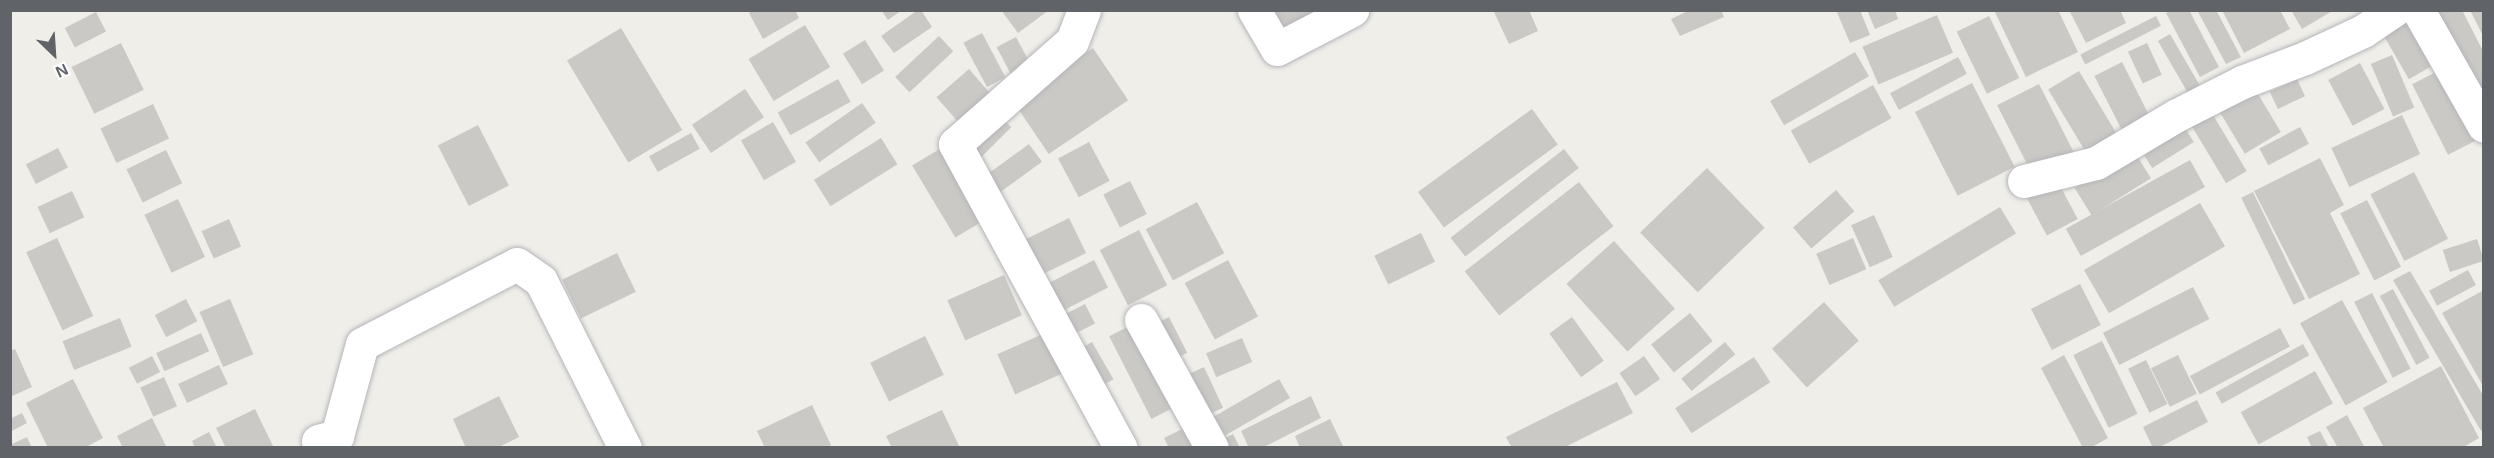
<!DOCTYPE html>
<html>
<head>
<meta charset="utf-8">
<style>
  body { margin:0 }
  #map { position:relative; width:2494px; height:458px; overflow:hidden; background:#f0eee9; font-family:Helvetica,sans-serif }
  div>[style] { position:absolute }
  .building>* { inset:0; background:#cbc9c5; transform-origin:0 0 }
  .roads { filter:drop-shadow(0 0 2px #b4b5b9) drop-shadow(0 0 2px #b4b5b9) }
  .street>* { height:33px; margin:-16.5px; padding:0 16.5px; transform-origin:16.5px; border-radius:16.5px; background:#fff }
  span { translate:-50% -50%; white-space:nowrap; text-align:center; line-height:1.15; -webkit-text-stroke:4.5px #fff; paint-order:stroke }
  .frame { position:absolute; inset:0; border:12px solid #606367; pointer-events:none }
  .north { position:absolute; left:24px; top:24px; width:60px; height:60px; -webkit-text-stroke:4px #fff; paint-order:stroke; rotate:155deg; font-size:16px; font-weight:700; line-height:24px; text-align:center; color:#606367 }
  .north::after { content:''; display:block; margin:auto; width:21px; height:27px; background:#606367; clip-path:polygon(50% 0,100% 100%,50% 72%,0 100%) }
</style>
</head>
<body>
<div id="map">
  <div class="building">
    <div style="clip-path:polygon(753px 10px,795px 10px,799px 18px,763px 39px,749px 13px)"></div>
    <div style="clip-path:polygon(881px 10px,902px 10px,888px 20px)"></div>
    <div style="clip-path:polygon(918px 10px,921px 10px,932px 27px,894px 53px,881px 36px)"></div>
    <div style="clip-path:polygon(1001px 10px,1049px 10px,1018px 33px)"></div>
    <div style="clip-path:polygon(1266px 10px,1321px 10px,1278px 33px)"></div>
    <div style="clip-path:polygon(1493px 10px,1529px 10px,1538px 31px,1509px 44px)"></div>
    <div style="clip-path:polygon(1690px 10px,1721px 10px,1724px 17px,1680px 36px,1671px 19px)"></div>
    <div style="clip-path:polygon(1836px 10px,1860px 10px,1870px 35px,1850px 43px)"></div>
    <div style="clip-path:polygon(1867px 10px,1895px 10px,1898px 19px,1875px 29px)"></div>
    <div style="clip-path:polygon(1994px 10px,2058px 10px,2078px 52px,2026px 77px)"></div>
    <div style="clip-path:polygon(2069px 10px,2120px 10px,2126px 23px,2086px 43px)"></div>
    <div style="clip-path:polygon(2171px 10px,2189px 10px,2219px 67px,2200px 77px,2166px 13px)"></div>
    <div style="clip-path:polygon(2197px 10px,2216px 10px,2241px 57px,2226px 64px)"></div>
    <div style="clip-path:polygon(2222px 10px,2280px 10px,2290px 29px,2244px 53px)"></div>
    <div style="clip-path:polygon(2291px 10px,2334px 10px,2302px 29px)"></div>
    <div style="clip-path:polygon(2430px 10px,2462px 10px,2484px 53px,2484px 94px)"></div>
    <div style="clip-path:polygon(2470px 10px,2484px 10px,2484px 38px)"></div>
    <div style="left:96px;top:12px;width:22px;height:35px;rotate:63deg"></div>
    <div style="left:2414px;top:14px;width:54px;height:37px;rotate:60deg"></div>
    <div style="left:1937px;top:15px;width:41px;height:81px;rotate:67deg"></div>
    <div style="left:1989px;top:16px;width:69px;height:36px;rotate:64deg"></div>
    <div style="left:2156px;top:16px;width:11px;height:85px;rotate:63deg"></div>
    <div style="left:805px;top:25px;width:49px;height:66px;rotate:59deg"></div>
    <div style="left:621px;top:28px;width:119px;height:63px;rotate:59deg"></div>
    <div style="left:982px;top:33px;width:50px;height:21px;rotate:62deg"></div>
    <div style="left:2170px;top:34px;width:59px;height:14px;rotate:60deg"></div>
    <div style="left:939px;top:36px;width:21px;height:60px;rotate:47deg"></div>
    <div style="left:1016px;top:37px;width:30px;height:22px;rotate:62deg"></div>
    <div style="left:865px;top:40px;width:36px;height:26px;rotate:58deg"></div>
    <div style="left:121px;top:43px;width:52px;height:55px;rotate:64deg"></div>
    <div style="left:2147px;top:43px;width:35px;height:21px;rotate:65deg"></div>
    <div style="left:1093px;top:48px;width:63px;height:96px;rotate:56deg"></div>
    <div style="left:1855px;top:52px;width:28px;height:98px;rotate:60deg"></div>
    <div style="left:2392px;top:55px;width:57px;height:23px;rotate:67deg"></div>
    <div style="left:1958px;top:57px;width:19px;height:77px;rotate:62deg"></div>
    <div style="left:2122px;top:62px;width:63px;height:31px;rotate:63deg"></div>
    <div style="left:2360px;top:63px;width:52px;height:36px;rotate:62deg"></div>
    <div style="left:2446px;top:67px;width:79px;height:38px;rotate:63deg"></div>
    <div style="left:969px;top:69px;width:32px;height:43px;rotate:49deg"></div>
    <div style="left:2079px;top:71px;width:79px;height:36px;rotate:59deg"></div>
    <div style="left:838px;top:79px;width:26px;height:69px;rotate:61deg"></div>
    <div style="left:2297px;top:79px;width:19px;height:30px;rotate:65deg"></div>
    <div style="left:1972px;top:83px;width:94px;height:64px;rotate:63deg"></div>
    <div style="left:2039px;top:84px;width:79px;height:47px;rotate:63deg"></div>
    <div style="left:2252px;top:84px;width:56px;height:42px;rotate:59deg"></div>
    <div style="left:1873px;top:85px;width:38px;height:94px;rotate:61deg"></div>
    <div style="left:745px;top:89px;width:34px;height:64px;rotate:56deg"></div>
    <div style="left:862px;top:103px;width:24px;height:69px;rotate:55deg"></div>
    <div style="left:153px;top:104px;width:38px;height:58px;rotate:65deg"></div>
    <div style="left:2207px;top:105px;width:77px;height:24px;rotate:59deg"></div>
    <div style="left:1532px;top:109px;width:44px;height:141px;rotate:54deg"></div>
    <div style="left:997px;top:113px;width:20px;height:51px;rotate:45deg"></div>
    <div style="left:2402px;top:115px;width:43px;height:78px;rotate:65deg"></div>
    <div style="left:2180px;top:120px;width:26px;height:49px;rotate:58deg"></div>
    <div style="left:773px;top:122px;width:46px;height:37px;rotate:60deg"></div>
    <div style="left:478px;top:125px;width:68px;height:45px;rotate:63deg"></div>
    <div style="left:2300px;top:127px;width:19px;height:46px;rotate:62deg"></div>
    <div style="left:691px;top:133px;width:18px;height:48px;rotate:61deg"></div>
    <div style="left:881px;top:138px;width:31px;height:79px;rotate:58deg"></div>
    <div style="left:1089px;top:142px;width:44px;height:35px;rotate:62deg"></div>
    <div style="left:1029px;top:144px;width:22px;height:57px;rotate:54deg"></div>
    <div style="left:943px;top:147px;width:84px;height:36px;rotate:59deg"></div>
    <div style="left:58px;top:148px;width:22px;height:36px;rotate:63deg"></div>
    <div style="left:1564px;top:149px;width:24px;height:144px;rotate:52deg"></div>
    <div style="left:166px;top:150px;width:37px;height:44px;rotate:64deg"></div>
    <div style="left:2134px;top:151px;width:32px;height:70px;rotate:58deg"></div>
    <div style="clip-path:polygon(2320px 158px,2344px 205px,2330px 213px,2360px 274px,2309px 299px,2254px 191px)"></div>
    <div style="left:2190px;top:160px;width:31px;height:142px;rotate:61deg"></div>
    <div style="left:1707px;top:168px;width:83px;height:93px;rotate:46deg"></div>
    <div style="left:2414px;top:172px;width:75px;height:49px;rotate:63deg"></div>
    <div style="left:1130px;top:181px;width:37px;height:30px;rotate:63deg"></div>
    <div style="left:1579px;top:182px;width:56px;height:145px;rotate:52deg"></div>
    <div style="left:2058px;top:182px;width:42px;height:35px;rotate:62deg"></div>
    <div style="left:1836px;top:190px;width:28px;height:57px;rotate:49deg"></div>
    <div style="left:72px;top:191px;width:29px;height:38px;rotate:65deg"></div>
    <div style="left:2253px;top:192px;width:119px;height:13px;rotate:64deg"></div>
    <div style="left:178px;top:199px;width:64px;height:37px;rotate:65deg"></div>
    <div style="left:2367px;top:200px;width:75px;height:30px;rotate:63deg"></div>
    <div style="left:1197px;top:202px;width:58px;height:58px;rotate:62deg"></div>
    <div style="left:2200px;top:203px;width:50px;height:134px;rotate:60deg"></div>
    <div style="left:2000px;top:207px;width:31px;height:142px;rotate:59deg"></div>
    <div style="left:1874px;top:215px;width:46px;height:25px;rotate:66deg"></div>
    <div style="left:1069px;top:218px;width:39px;height:54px;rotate:64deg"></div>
    <div style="left:229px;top:219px;width:30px;height:30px;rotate:66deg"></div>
    <div style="left:1139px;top:230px;width:62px;height:44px;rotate:63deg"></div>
    <div style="left:1421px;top:233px;width:32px;height:52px;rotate:64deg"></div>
    <div style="left:57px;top:238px;width:86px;height:34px;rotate:65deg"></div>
    <div style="left:1853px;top:238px;width:34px;height:40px;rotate:67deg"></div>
    <div style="left:2477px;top:239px;width:23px;height:36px;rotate:72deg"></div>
    <div style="left:1614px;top:241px;width:91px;height:64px;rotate:48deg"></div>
    <div style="left:617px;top:253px;width:43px;height:61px;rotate:64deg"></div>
    <div style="left:1094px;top:260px;width:31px;height:54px;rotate:63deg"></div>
    <div style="left:1228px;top:260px;width:64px;height:49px;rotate:62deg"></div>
    <div style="left:2468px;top:270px;width:17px;height:44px;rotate:62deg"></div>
    <div style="clip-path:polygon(2410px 271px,2484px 397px,2484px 430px,2481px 431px,2393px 280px)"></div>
    <div style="left:1004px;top:275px;width:44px;height:62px;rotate:66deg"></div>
    <div style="left:2080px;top:284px;width:46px;height:55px;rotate:63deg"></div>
    <div style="left:2193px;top:287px;width:36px;height:101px;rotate:63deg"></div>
    <div style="left:2393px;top:289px;width:78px;height:15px;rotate:62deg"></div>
    <div style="clip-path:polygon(2484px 290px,2484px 388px,2442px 313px)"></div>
    <div style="left:2372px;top:293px;width:85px;height:20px;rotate:63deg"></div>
    <div style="left:186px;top:299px;width:25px;height:35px;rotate:63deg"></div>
    <div style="left:230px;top:299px;width:60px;height:33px;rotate:67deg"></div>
    <div style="left:2342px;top:300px;width:94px;height:48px;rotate:61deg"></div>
    <div style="left:1824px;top:302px;width:52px;height:70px;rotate:48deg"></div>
    <div style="left:1085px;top:304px;width:22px;height:29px;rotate:63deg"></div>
    <div style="left:1690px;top:313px;width:36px;height:50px;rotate:51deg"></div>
    <div style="left:1169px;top:317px;width:40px;height:20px;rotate:63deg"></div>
    <div style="left:1572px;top:317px;width:54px;height:28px;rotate:54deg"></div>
    <div style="left:120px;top:318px;width:31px;height:62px;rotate:68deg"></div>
    <div style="left:1135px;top:323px;width:93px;height:29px;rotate:63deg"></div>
    <div style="left:2280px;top:328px;width:21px;height:102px;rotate:62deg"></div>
    <div style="left:1054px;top:329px;width:44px;height:62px;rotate:66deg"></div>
    <div style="left:201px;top:333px;width:20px;height:49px;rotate:66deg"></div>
    <div style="left:925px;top:336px;width:43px;height:61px;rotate:64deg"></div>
    <div style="left:1242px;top:338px;width:26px;height:39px;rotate:67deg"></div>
    <div style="left:2102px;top:341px;width:81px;height:32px;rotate:64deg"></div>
    <div style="left:1092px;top:342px;width:43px;height:21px;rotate:60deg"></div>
    <div style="left:1725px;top:342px;width:16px;height:57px;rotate:50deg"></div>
    <div style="left:2303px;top:344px;width:13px;height:100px;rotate:61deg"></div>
    <div style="clip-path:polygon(15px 349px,32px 387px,10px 397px,10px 351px)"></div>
    <div style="clip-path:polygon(2064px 355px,2108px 438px,2090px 448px,2083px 448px,2041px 368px)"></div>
    <div style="left:2178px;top:355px;width:43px;height:30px;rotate:64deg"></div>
    <div style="left:152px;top:356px;width:18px;height:26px;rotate:63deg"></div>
    <div style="left:1644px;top:356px;width:28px;height:30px;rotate:55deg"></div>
    <div style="left:1754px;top:357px;width:30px;height:94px;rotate:57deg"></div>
    <div style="left:2146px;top:360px;width:49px;height:20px;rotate:64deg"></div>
    <div style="left:219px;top:365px;width:21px;height:45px;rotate:65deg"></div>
    <div style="clip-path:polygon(2441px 366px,2479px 438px,2462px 448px,2384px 448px,2363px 408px)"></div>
    <div style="left:1204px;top:367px;width:45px;height:30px;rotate:65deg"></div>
    <div style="left:2315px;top:371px;width:37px;height:85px;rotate:61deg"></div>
    <div style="left:164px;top:377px;width:32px;height:26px;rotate:66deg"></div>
    <div style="clip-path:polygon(73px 379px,103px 438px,84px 448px,48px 448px,26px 403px)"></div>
    <div style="left:1279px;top:379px;width:22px;height:75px;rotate:60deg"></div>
    <div style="clip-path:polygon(1617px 382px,1633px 413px,1563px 448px,1512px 448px,1506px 437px)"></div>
    <div style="clip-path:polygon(499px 396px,519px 437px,497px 448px,466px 448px,453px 419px)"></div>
    <div style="clip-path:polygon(1311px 396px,1321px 418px,1262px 448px,1249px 448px,1241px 431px)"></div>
    <div style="clip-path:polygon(2197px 400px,2208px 422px,2158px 448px,2153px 448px,2143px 427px)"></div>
    <div style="clip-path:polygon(812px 405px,831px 445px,825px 448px,765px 448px,757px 431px)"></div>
    <div style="clip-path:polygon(255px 409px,274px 448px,226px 448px,216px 428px)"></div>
    <div style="clip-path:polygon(942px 410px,960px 448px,892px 448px,886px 436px)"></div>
    <div style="clip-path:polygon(22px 413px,27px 423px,10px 432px,10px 419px)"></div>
    <div style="clip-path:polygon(2347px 415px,2365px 448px,2338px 448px,2326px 427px)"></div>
    <div style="clip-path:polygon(152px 418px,166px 446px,123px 448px,117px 436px)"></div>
    <div style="clip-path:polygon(1330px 419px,1344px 448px,1300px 448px,1295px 436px)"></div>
    <div style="clip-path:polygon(1192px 424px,1204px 448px,1169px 448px,1164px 438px)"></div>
    <div style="clip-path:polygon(2320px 431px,2329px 448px,2312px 448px,2307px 437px)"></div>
    <div style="clip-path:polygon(209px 432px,217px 448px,195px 448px,192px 441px)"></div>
    <div style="clip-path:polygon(1233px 434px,1240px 448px,1217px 448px,1215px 443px)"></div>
    <div style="clip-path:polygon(27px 437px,32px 448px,10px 448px,10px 445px)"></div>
  </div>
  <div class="roads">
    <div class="street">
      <div style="left:1084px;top:10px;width:33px;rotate:111deg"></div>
      <div style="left:1072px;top:41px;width:156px;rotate:138.6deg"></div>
      <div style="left:955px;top:144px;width:346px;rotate:61.4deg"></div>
      <div style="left:1254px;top:10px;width:45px;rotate:59.5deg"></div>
      <div style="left:1277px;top:49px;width:85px;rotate:-27.5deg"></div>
      <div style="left:2418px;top:10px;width:133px;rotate:60.4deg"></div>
      <div style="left:2024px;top:181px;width:74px;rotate:-14deg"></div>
      <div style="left:2096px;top:163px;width:94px;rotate:-30.7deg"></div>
      <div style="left:2177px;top:115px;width:73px;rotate:-26.9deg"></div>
      <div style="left:2242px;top:82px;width:67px;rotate:-20.9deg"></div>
      <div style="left:2305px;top:58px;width:64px;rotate:-25deg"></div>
      <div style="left:2363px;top:31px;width:37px;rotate:-34deg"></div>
      <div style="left:1141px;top:320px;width:146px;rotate:61deg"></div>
      <div style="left:318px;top:441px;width:20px;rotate:-15deg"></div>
      <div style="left:337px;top:436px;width:95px;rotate:-74.8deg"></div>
      <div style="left:362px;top:344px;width:174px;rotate:-27.3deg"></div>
      <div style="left:517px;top:264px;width:29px;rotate:35deg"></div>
      <div style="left:541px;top:281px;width:187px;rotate:63.3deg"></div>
    </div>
  </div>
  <div class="frame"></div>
  <div class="north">N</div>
</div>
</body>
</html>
